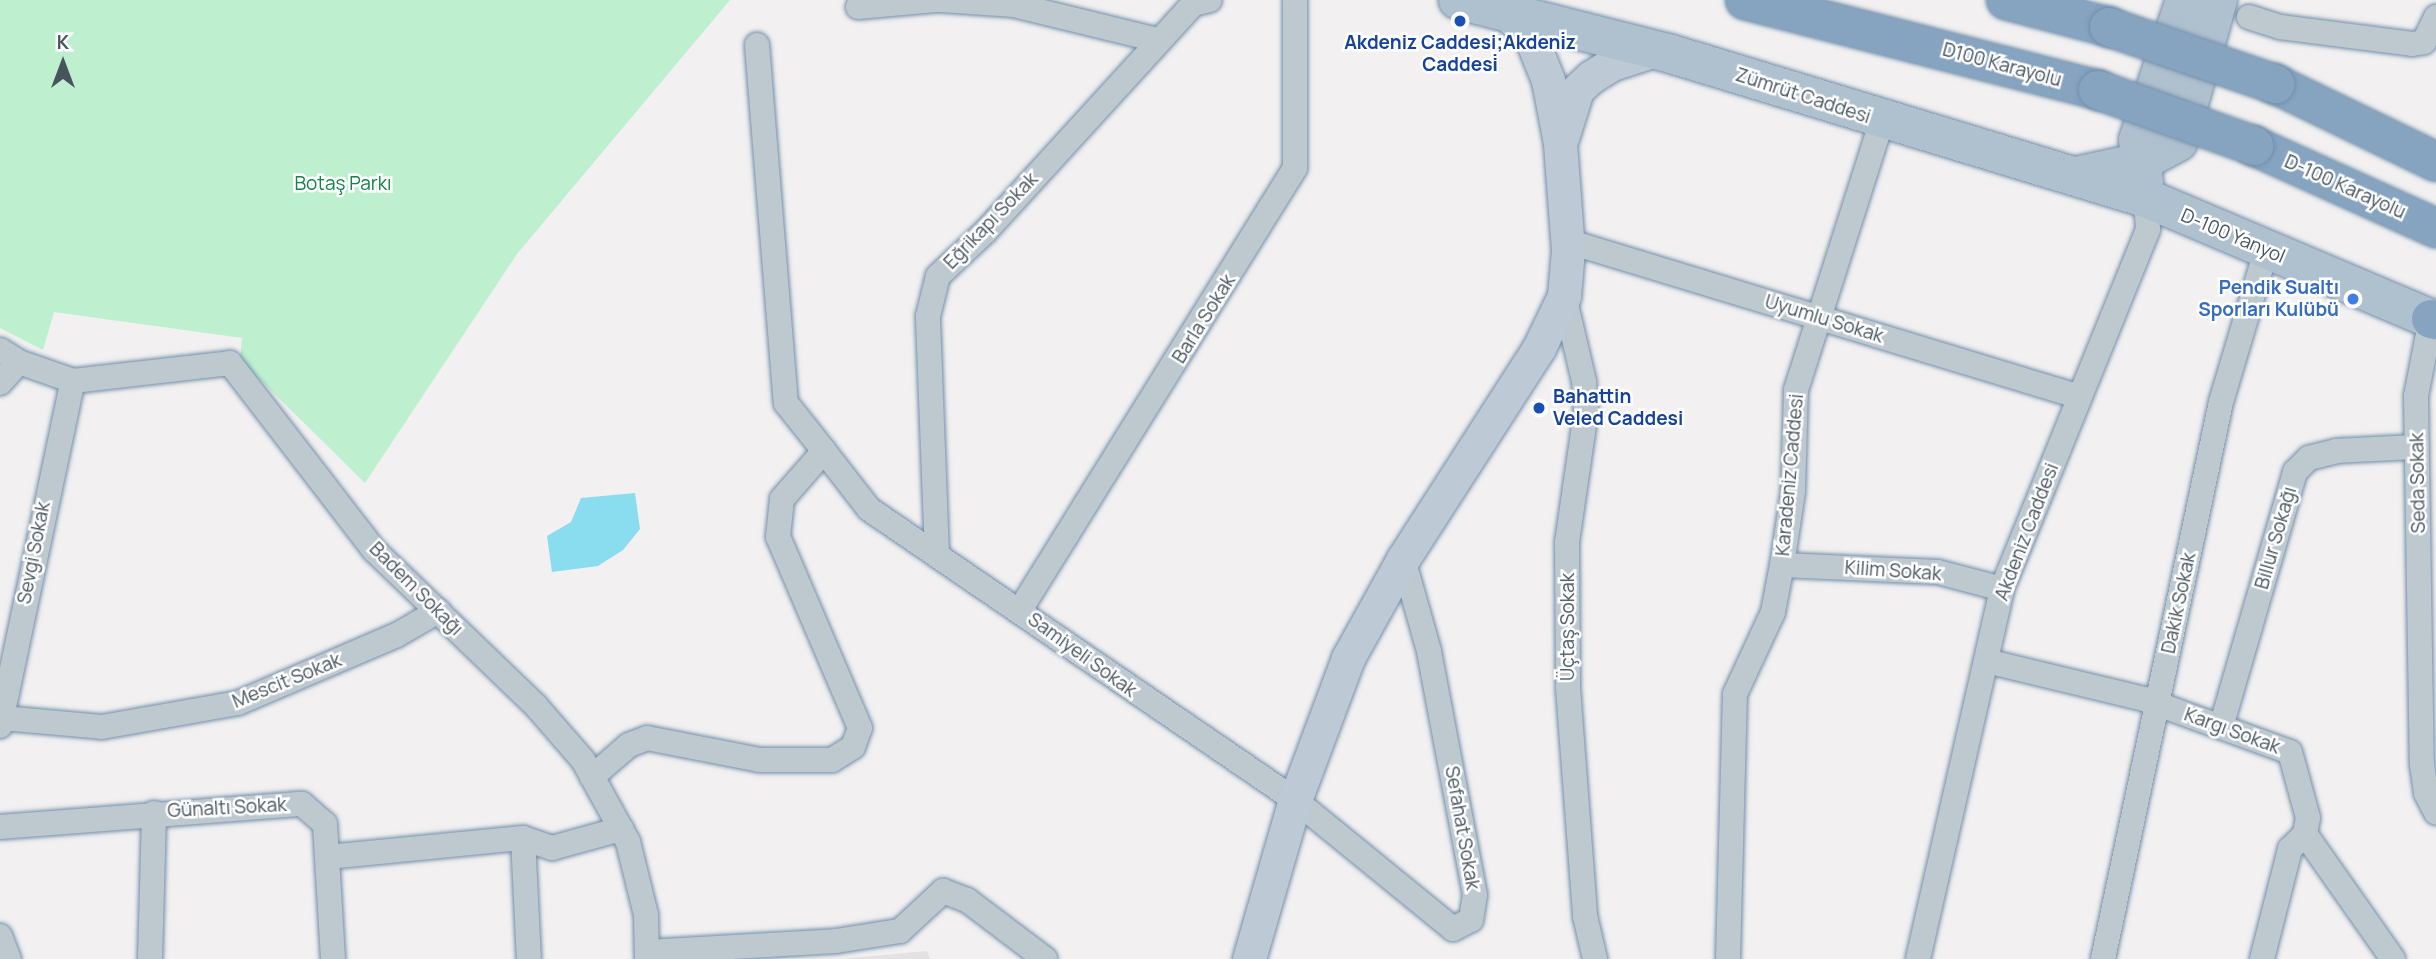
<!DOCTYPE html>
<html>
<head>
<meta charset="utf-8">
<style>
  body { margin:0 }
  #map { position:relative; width:2436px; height:959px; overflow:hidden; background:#f2f0f0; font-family:Manrope,sans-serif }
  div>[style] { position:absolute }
  .education>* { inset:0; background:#e3e1e2 }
  .green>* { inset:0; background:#bef0d0 }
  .water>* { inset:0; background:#8addee }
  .roads { filter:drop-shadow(0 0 2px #728fab) drop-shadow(0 0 2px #728fab) }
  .street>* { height:24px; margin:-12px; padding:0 12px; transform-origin:12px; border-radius:12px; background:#bdc8cf }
  .secondary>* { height:33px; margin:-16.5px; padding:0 16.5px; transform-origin:16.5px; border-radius:16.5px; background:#bdc9d4 }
  .primary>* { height:38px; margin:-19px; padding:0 19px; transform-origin:19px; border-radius:19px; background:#afc0cf }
  .highway>* { height:38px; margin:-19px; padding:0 19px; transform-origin:19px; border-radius:19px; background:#86a4c0 }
  .bridges { filter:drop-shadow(0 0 2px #728fab) drop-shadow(0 0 2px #728fab) }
  .highway-bridge>* { height:38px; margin:-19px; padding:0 19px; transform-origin:19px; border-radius:19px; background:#86a4c0 }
  .dots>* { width:19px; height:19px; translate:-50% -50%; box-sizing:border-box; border:4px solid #fff; border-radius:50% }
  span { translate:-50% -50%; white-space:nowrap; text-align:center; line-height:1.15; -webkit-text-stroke:5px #fff; paint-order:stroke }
  .transit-label { font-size:19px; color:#164399; font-weight:700 }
  .left { translate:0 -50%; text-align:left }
  .street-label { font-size:19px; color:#47545e }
  .park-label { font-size:19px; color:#158248 }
  .shop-label { font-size:19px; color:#366cbe; font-weight:700 }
  .right { translate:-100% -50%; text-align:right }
  .north { position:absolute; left:28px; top:28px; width:70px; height:70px; -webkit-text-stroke:5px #fff; paint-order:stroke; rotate:0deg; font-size:19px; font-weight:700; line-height:28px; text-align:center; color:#47545e }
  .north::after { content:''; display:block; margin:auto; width:24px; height:32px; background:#47545e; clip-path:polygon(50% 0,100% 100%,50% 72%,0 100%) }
</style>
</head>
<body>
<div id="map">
  <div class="education">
    <div style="clip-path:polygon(927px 951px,930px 959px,840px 959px)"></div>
  </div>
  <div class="green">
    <div style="clip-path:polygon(0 0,730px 0,517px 254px,365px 483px,240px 360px,242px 338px,54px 312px,43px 350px,0 328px)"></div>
  </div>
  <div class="water">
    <div style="clip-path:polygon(635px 493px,640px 529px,623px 550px,598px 566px,552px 572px,547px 536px,571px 522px,581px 498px)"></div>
  </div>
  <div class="roads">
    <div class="street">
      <div style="left:941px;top:0;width:73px;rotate:3.9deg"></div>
      <div style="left:1014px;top:5px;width:148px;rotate:13.7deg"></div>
      <div style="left:858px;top:7px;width:78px;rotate:-5.1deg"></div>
      <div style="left:2249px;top:17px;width:33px;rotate:18deg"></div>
      <div style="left:2280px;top:27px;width:133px;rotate:7.3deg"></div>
      <div style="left:2412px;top:44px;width:12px;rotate:-9deg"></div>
      <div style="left:2424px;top:42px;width:28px;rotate:-64deg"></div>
      <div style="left:757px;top:45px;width:359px;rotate:85.4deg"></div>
      <div style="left:786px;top:403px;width:61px;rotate:51.6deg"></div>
      <div style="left:824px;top:451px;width:73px;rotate:52.2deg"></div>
      <div style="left:869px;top:509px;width:516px;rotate:34.34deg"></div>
      <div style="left:1295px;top:800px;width:204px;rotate:39.2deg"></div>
      <div style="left:1453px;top:929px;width:20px;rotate:-27deg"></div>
      <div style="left:1471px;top:920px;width:25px;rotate:-81deg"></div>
      <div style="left:1475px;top:895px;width:248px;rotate:-100.7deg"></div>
      <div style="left:1429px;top:651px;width:96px;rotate:-105.8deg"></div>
      <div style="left:1567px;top:241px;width:536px;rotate:16.91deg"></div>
      <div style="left:1564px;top:296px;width:87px;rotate:76.8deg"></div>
      <div style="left:1584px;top:381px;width:31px;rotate:86deg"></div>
      <div style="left:1586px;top:412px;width:131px;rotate:98.3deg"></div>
      <div style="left:1567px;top:542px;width:146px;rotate:89.6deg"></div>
      <div style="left:1568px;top:688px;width:229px;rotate:85.7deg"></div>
      <div style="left:1585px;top:916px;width:44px;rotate:76.9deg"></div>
      <div style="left:2431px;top:319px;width:78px;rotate:101deg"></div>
      <div style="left:2416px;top:396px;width:368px;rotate:89.1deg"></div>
      <div style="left:2422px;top:764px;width:29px;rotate:82deg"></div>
      <div style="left:2426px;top:793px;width:22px;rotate:63deg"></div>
      <div style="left:0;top:350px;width:22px;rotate:32deg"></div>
      <div style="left:19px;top:362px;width:57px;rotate:19.4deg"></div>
      <div style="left:73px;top:381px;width:158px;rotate:-6.5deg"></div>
      <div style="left:230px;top:363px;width:236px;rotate:52.4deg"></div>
      <div style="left:374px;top:550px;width:225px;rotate:43.9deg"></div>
      <div style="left:536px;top:706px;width:72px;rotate:49deg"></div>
      <div style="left:583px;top:760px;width:94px;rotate:61.2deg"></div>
      <div style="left:628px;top:842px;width:75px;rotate:76.1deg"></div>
      <div style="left:646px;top:915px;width:44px;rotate:88.7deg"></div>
      <div style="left:0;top:383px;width:28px;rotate:-48deg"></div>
      <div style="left:937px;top:554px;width:238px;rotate:-92.2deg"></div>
      <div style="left:928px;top:316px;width:41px;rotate:-76deg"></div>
      <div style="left:938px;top:276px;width:64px;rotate:-43.1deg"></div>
      <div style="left:985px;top:232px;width:309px;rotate:-47.6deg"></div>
      <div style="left:1193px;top:4px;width:17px;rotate:-13deg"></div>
      <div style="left:1782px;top:565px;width:156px;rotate:2.6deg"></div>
      <div style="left:1938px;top:572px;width:66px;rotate:14.9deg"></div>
      <div style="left:1020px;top:610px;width:521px;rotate:-58.11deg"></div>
      <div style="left:1295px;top:168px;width:168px;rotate:-90deg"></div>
      <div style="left:1986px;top:661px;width:163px;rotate:13.5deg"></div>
      <div style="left:2144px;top:699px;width:155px;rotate:20deg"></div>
      <div style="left:2290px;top:752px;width:68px;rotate:74.7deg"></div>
      <div style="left:2308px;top:818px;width:16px;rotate:101deg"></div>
      <div style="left:2305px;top:834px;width:153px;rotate:54.9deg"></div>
      <div style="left:2px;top:718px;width:100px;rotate:5.1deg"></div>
      <div style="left:102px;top:727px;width:138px;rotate:-10deg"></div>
      <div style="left:238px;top:703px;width:173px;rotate:-23.2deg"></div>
      <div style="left:397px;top:635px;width:48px;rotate:-30.3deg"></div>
      <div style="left:0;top:726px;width:353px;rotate:-78.1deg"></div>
      <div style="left:2221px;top:727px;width:266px;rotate:-73.8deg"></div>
      <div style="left:2295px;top:472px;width:20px;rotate:-45deg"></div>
      <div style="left:2309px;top:458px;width:29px;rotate:-14deg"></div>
      <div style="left:2337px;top:451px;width:80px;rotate:-2.9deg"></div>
      <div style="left:592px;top:777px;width:49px;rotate:-40.9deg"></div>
      <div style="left:629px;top:745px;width:19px;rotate:-21deg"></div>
      <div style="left:647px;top:738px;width:115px;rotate:11deg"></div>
      <div style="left:760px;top:760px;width:72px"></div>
      <div style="left:832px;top:760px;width:25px;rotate:-32deg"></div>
      <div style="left:853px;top:747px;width:20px;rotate:-70deg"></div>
      <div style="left:860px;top:728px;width:208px;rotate:-113.2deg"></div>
      <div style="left:778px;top:537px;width:38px;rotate:-84deg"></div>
      <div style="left:782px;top:499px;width:64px;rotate:-48.8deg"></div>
      <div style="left:0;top:827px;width:303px;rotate:-4.4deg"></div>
      <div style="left:302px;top:804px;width:30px;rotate:41deg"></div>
      <div style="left:325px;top:824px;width:135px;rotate:86.6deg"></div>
      <div style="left:523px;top:838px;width:121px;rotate:87.2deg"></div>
      <div style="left:328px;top:857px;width:196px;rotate:-5.6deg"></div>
      <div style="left:523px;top:838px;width:31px;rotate:19deg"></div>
      <div style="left:552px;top:848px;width:72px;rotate:-15.4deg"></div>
      <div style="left:0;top:936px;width:25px;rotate:69deg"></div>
      <div style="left:647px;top:952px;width:189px;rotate:-3.3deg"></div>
      <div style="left:836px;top:941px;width:65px;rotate:-8.9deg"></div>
      <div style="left:900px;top:931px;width:59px;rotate:-42.9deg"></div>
      <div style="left:943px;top:891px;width:26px;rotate:21deg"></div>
      <div style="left:967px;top:900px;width:98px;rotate:37.1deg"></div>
      <div style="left:150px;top:959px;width:146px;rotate:-88.4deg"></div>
      <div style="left:1728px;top:959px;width:265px;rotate:-88.5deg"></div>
      <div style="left:1735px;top:694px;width:90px;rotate:-65.1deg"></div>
      <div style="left:1773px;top:612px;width:48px;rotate:-79.2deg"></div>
      <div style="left:1782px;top:565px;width:75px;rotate:-81.5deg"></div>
      <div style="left:1793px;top:491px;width:101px;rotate:-88.3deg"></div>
      <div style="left:1796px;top:390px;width:282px;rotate:-72.3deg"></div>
      <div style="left:1918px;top:959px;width:379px;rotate:-77.2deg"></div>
      <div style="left:2002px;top:589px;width:388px;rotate:-67.9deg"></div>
      <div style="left:2148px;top:229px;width:31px;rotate:-94deg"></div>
      <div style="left:2103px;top:959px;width:569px;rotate:-78.04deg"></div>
      <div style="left:2221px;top:402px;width:158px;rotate:-73.4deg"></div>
      <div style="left:2262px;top:959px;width:114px;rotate:-75.7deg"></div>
      <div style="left:2290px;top:849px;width:21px;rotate:-45deg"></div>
    </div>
    <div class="secondary">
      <div style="left:1562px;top:138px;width:50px;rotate:-72.6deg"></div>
      <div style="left:1577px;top:90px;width:19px;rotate:-43deg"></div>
      <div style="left:1591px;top:77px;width:25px;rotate:-32deg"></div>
      <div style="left:1612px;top:64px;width:45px;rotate:-18deg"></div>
      <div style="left:1249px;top:959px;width:166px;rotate:-73.9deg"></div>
      <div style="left:1295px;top:800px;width:152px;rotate:-69.5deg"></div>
      <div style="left:1348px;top:658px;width:113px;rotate:-60.9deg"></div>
      <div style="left:1403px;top:559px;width:251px;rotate:-57.2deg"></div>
      <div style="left:1539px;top:348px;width:58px;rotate:-64.3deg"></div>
      <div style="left:1564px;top:296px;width:46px;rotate:-85deg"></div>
      <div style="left:1568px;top:250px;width:107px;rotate:-94.3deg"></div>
      <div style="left:1560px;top:143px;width:64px;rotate:-100.8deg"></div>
      <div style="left:1548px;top:80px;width:45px;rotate:-112deg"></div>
      <div style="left:1531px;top:38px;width:36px;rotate:-134deg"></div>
    </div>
    <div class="primary">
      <div style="left:1458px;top:0;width:217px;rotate:14.2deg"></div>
      <div style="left:1668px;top:53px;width:500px;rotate:16.9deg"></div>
      <div style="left:2146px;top:198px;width:315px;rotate:23deg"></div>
      <div style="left:2080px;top:175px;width:62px;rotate:-12deg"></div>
      <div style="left:2141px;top:162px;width:42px;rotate:-28.4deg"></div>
      <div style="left:2178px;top:142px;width:148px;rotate:-74.3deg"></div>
      <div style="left:2144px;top:182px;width:42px;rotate:-98.1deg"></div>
      <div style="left:2138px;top:140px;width:148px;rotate:-71.4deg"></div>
    </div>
    <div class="highway">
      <div style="left:1745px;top:0;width:364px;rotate:14.3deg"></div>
      <div style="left:2006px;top:0;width:106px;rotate:14.7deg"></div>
      <div style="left:2275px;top:84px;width:179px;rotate:25.8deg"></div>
      <div style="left:2254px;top:146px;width:200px;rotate:24.3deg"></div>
      <div style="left:2431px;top:319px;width:5px;rotate:11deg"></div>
    </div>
  </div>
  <div class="bridges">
    <div class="highway-bridge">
      <div style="left:2109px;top:27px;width:176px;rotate:19deg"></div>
      <div style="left:2098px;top:90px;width:166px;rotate:19.7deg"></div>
    </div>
  </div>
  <div class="dots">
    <div style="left:1460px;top:21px;background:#1a4fb4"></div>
    <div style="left:2353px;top:299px;background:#3f7fe0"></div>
    <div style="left:1539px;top:408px;background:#1a4fb4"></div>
  </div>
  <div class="transit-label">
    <span style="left:1460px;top:54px">Akdeniz Caddesi;Akdeni̇z<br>Caddesi̇</span>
    <span class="left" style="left:1553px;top:408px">Bahattin<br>Veled Caddesi</span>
  </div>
  <div class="street-label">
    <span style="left:2002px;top:65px;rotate:15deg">D100 Karayolu</span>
    <span style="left:1803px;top:96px;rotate:18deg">Zümrüt Caddesi</span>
    <span style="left:2345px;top:187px;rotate:24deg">D-100 Karayolu</span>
    <span style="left:991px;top:221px;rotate:-46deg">Eğrikapı Sokak</span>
    <span style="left:2233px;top:236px;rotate:23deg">D-100 Yanyol</span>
    <span style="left:1204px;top:319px;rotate:-58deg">Barla Sokak</span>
    <span style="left:1824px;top:319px;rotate:17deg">Uyumlu Sokak</span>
    <span style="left:1790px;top:475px;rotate:-85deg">Karadeniz Caddesi</span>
    <span style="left:2418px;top:483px;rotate:-91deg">Seda Sokak</span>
    <span style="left:2027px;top:532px;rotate:-69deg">Akdeniz Caddesi</span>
    <span style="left:2276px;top:538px;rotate:-74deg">Billur Sokağı</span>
    <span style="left:34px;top:553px;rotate:-79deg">Sevgi Sokak</span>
    <span style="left:1893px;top:571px;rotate:4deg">Kilim Sokak</span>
    <span style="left:416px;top:589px;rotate:45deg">Badem Sokağı</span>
    <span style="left:2179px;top:603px;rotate:-78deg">Dakik Sokak</span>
    <span style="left:1568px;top:627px;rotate:-90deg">Üçtaş Sokak</span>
    <span style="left:1082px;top:655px;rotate:36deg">Samiyeli Sokak</span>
    <span style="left:287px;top:681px;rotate:-22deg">Mescit Sokak</span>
    <span style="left:2232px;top:731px;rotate:20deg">Kargı Sokak</span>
    <span style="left:227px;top:808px;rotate:-3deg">Günaltı Sokak</span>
    <span style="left:1462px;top:828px;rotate:80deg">Sefahat Sokak</span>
  </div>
  <div class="park-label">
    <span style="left:343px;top:184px">Botaş Parkı</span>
  </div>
  <div class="shop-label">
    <span class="right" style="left:2339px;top:299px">Pendik Sualtı<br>Sporları Kulübü</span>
  </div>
  <div class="north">K</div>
</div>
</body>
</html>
